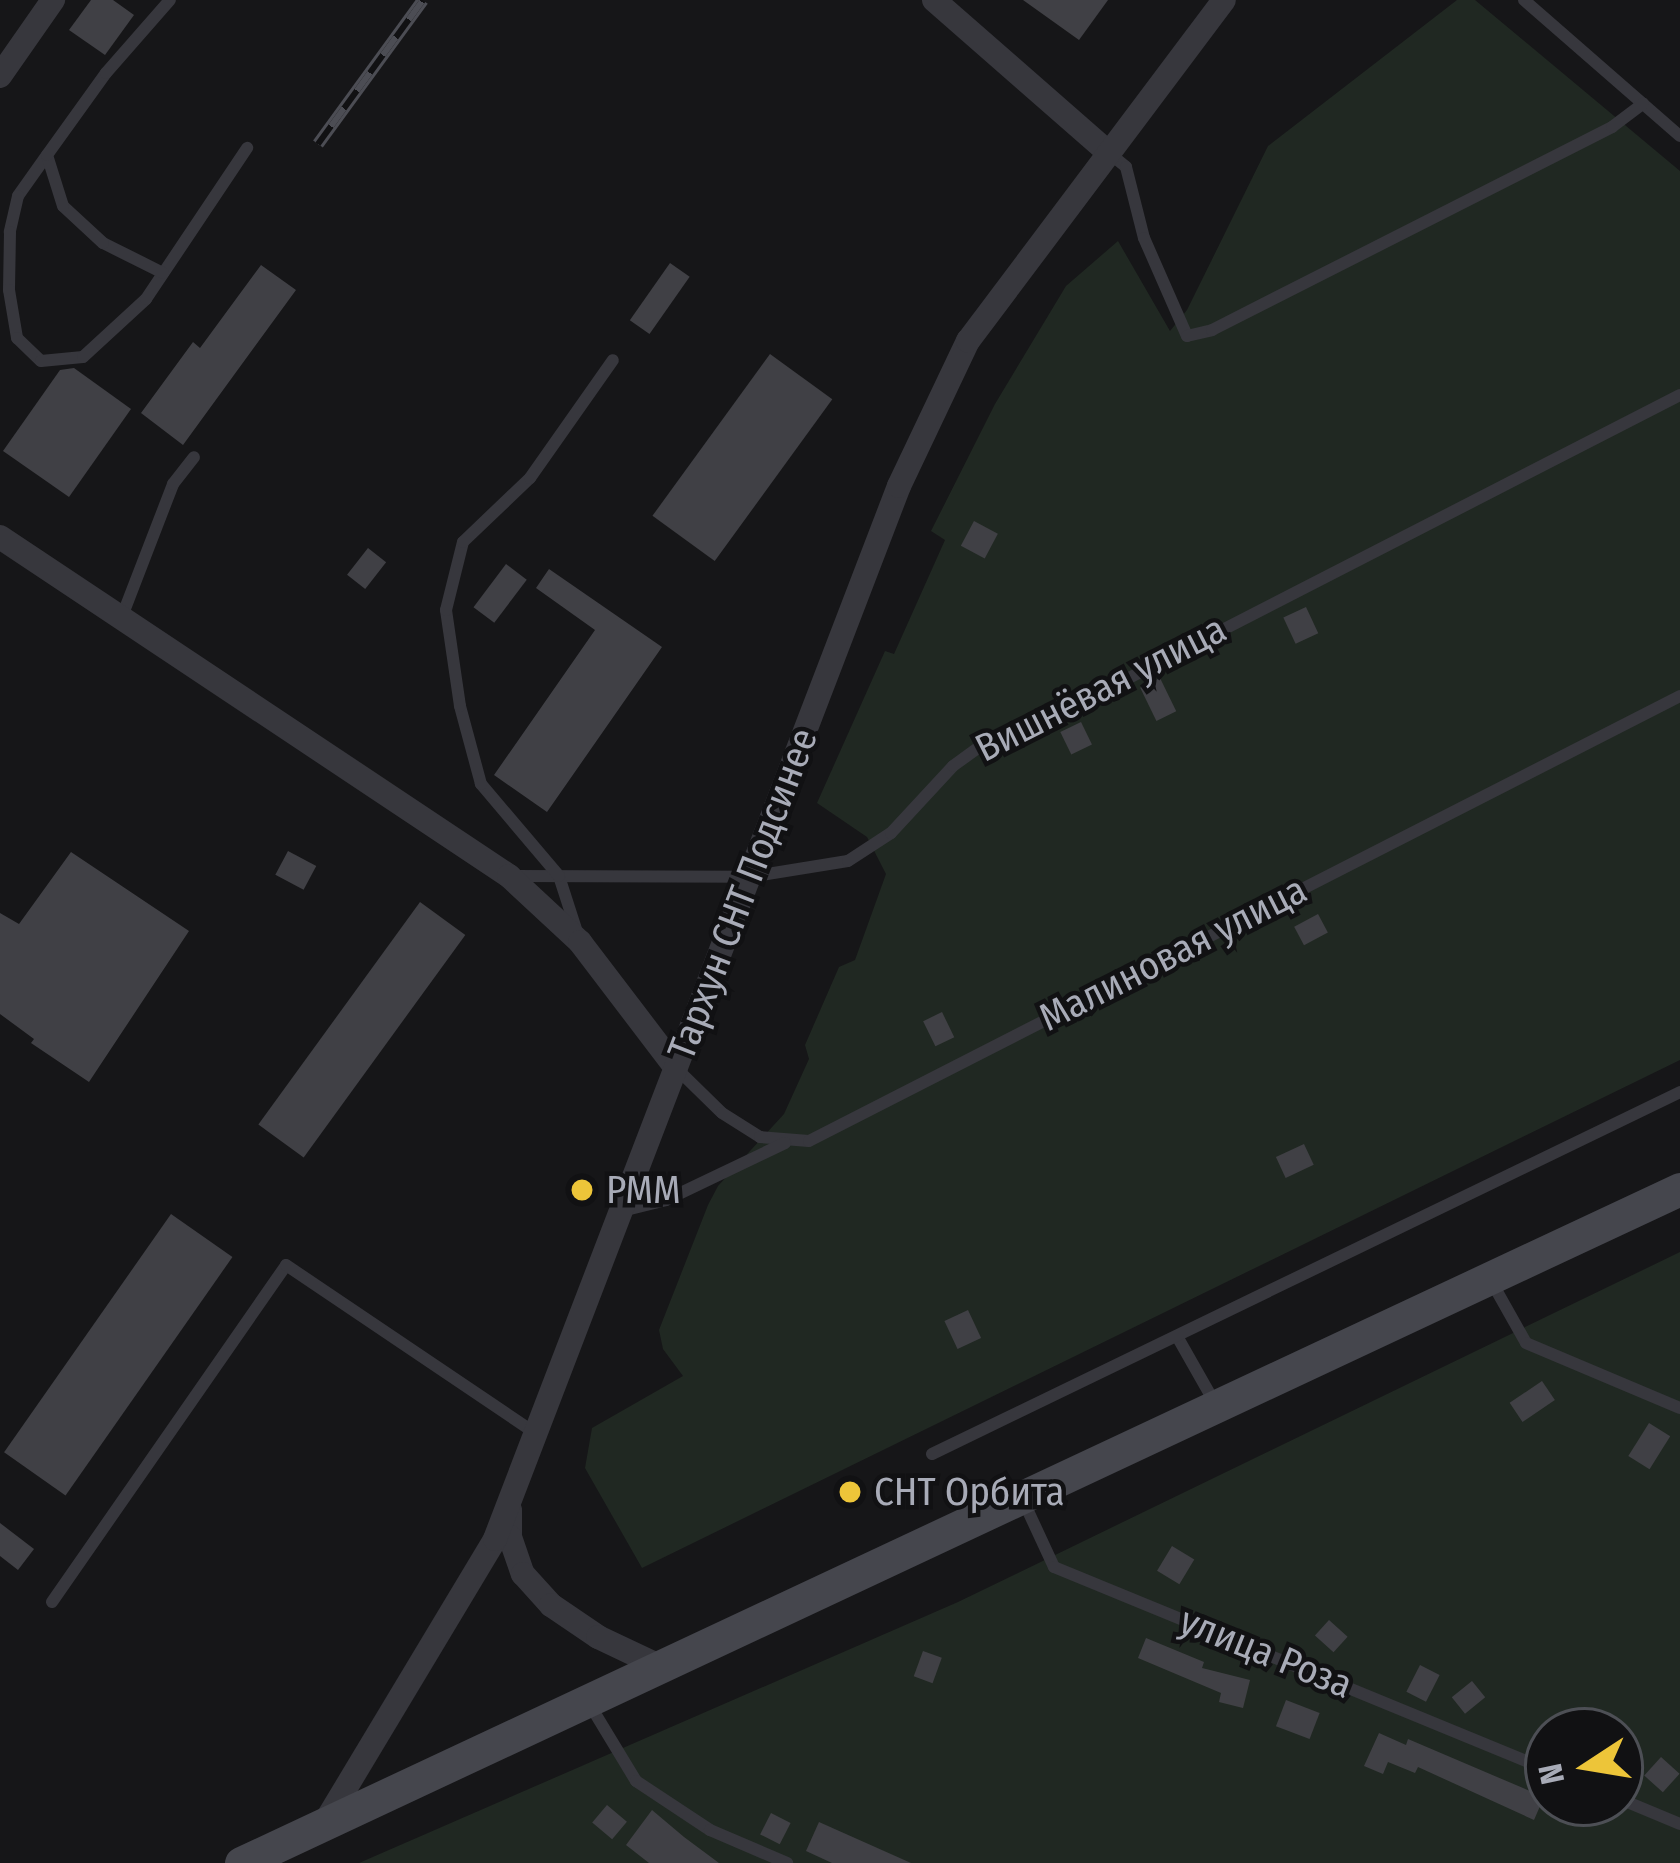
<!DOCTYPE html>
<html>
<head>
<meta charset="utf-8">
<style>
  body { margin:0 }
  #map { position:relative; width:1680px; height:1863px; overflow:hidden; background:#161618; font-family:"Fira Sans Condensed",sans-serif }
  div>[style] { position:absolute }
  .green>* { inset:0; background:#202822 }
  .building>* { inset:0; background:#404045; transform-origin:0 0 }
  .lane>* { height:12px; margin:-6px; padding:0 6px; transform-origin:6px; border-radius:6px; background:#37373d }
  .street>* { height:24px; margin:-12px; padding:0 12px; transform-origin:12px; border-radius:12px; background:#37373d }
  .secondary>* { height:33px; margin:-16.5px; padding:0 16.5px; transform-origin:16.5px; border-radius:16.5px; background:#45464d }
  .rail>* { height:12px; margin-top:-6px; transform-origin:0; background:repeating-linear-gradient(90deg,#111113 0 22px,#4c4d54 0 44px); box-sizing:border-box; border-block:3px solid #4c4d54 }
  .dots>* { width:33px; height:33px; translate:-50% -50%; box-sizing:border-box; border:6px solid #111113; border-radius:50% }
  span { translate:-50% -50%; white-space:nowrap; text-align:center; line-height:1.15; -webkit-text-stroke:9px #111113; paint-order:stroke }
  .street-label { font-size:39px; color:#a8abb7 }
  .poi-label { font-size:39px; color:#a8abb7 }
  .left { translate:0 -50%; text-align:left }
  .north { position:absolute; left:1524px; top:1707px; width:120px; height:120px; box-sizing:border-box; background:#111113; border:3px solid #4d4f55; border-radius:50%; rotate:258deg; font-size:33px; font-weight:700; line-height:48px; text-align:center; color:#a8abb7 }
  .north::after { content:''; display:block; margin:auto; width:42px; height:54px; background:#edc539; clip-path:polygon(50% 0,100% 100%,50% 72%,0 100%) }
</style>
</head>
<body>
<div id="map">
  <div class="green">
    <div style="clip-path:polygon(1457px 0,1475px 0,1680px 171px,1680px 1060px,642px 1568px,585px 1468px,592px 1428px,683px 1376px,663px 1349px,659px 1330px,708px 1205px,718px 1186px,784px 1114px,809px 1059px,805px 1045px,839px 967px,855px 960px,886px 874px,867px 837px,817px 803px,885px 651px,894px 654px,945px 540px,931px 531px,995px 404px,1066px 286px,1118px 241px,1170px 331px,1187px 310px,1268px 146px)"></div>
    <div style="clip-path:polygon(evenodd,1680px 1252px,1680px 1863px,359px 1863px,958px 1602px,1680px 1252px,1548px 1731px,1620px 1731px,1620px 1803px,1548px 1803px,1548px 1731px)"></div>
  </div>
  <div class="building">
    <div style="clip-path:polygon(91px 0,113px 0,134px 15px,105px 55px,69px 30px)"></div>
    <div style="clip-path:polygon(1023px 0,1108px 0,1079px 40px)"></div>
    <div style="left:670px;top:263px;width:24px;height:70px;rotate:35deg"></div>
    <div style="clip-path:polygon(261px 265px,296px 290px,183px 445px,141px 413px,193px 342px,200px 348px)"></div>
    <div style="left:770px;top:354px;width:77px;height:200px;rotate:36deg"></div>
    <div style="clip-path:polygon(74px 368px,131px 409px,69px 497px,3px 451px,60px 370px)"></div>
    <div style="left:974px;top:521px;width:27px;height:28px;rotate:28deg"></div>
    <div style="left:368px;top:548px;width:23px;height:34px;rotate:38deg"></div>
    <div style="left:506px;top:564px;width:26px;height:54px;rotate:37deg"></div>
    <div style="clip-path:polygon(549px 569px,662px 647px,547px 812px,494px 775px,595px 630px,536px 588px)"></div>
    <div style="left:1306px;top:607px;width:29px;height:25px;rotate:65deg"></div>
    <div style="left:1160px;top:678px;width:37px;height:22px;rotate:64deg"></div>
    <div style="left:1081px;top:722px;width:25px;height:23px;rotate:64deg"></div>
    <div style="left:288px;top:851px;width:32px;height:27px;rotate:28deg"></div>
    <div style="clip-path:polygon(71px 852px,189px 931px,89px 1082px,31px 1043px,34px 1039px,0 1014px,0 913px,19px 924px)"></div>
    <div style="left:420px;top:902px;width:56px;height:275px;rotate:36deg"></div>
    <div style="left:1318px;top:914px;width:21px;height:27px;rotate:62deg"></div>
    <div style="left:942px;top:1012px;width:28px;height:21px;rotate:64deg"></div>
    <div style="left:1304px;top:1144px;width:23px;height:31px;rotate:65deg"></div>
    <div style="left:171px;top:1214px;width:75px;height:291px;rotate:35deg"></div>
    <div style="left:968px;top:1310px;width:31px;height:26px;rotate:65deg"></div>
    <div style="left:1542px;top:1381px;width:23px;height:39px;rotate:56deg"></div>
    <div style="left:1649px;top:1423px;width:25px;height:39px;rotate:32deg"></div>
    <div style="clip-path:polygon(0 1523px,34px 1549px,18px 1570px,0 1556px)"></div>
    <div style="left:1172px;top:1546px;width:26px;height:29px;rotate:31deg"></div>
    <div style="left:1329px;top:1620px;width:25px;height:21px;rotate:42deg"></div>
    <div style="clip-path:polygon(1146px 1638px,1204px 1662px,1202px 1668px,1250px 1680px,1243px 1708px,1219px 1702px,1221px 1693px,1138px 1658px)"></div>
    <div style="left:923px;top:1651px;width:20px;height:27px;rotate:20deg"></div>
    <div style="left:1420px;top:1665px;width:22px;height:30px;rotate:27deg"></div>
    <div style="left:1472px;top:1681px;width:21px;height:26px;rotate:51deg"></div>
    <div style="left:1286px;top:1700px;width:36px;height:28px;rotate:21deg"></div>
    <div style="clip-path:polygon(1379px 1733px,1406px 1745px,1408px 1739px,1544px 1797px,1534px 1820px,1418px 1767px,1415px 1773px,1388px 1762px,1383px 1774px,1364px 1766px)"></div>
    <div style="left:1661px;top:1757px;width:25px;height:25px;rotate:42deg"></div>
    <div style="left:607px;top:1805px;width:26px;height:23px;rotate:40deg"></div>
    <div style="clip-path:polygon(652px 1810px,684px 1837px,719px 1863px,649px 1863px,626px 1845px)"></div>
    <div style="left:771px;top:1813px;width:22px;height:24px;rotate:27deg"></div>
    <div style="clip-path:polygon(819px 1822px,911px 1863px,832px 1863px,806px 1851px)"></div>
  </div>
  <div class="lane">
    <div style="left:1524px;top:0;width:207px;rotate:41.1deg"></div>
    <div style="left:1109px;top:153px;width:22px;rotate:39deg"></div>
    <div style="left:1126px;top:167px;width:73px;rotate:75.8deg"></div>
    <div style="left:1144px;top:238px;width:107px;rotate:66.3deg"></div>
    <div style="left:1187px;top:336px;width:26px;rotate:-13deg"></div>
    <div style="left:1212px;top:330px;width:449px;rotate:-26.9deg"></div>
    <div style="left:1612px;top:127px;width:39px;rotate:-37deg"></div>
    <div style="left:47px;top:155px;width:50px;rotate:125.3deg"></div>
    <div style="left:18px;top:196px;width:37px;rotate:103deg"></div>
    <div style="left:10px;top:232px;width:58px;rotate:91deg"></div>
    <div style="left:9px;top:290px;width:49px;rotate:80.5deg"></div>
    <div style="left:17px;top:338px;width:33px;rotate:44deg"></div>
    <div style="left:41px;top:361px;width:42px;rotate:-5.4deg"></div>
    <div style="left:83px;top:357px;width:86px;rotate:-42.6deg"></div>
    <div style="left:146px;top:299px;width:182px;rotate:-56.2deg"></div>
    <div style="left:163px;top:273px;width:67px;rotate:-153.4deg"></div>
    <div style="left:103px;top:243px;width:54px;rotate:-137.2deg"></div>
    <div style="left:63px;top:206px;width:53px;rotate:-107.4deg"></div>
    <div style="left:47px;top:155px;width:101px;rotate:-54.3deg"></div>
    <div style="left:106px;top:73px;width:97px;rotate:-48.8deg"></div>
    <div style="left:121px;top:619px;width:145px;rotate:-68.9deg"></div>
    <div style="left:173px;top:484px;width:34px;rotate:-52deg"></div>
    <div style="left:514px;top:876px;width:235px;rotate:0.2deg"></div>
    <div style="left:749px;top:877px;width:100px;rotate:-9.2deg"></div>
    <div style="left:848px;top:861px;width:51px;rotate:-33.1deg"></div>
    <div style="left:891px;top:833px;width:91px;rotate:-47.2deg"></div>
    <div style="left:953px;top:766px;width:36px;rotate:-36deg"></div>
    <div style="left:982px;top:745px;width:72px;rotate:-21.2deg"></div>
    <div style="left:1049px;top:719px;width:709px;rotate:-27.18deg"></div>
    <div style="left:578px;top:935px;width:62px;rotate:-107.9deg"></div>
    <div style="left:559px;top:876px;width:121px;rotate:-130.3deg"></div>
    <div style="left:481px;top:784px;width:81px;rotate:-105.1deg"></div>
    <div style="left:460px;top:706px;width:97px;rotate:-98.3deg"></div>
    <div style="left:446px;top:610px;width:70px;rotate:-76deg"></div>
    <div style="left:463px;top:542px;width:93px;rotate:-43.7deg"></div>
    <div style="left:530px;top:478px;width:144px;rotate:-54.9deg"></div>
    <div style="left:676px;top:1068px;width:64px;rotate:44.4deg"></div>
    <div style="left:722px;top:1113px;width:45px;rotate:32.3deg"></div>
    <div style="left:760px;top:1137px;width:49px;rotate:4.7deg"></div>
    <div style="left:809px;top:1141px;width:978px;rotate:-27.06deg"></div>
    <div style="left:622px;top:1211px;width:45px;rotate:-14deg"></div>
    <div style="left:666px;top:1200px;width:132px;rotate:-25.6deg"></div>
    <div style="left:1490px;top:1279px;width:73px;rotate:60.6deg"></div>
    <div style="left:1526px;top:1343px;width:167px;rotate:22.9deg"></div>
    <div style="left:1178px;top:1338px;width:77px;rotate:60.4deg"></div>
    <div style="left:932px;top:1454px;width:831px;rotate:-25.82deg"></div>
    <div style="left:1022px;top:1498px;width:76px;rotate:65.1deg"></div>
    <div style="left:1054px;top:1567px;width:534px;rotate:22.34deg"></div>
    <div style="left:52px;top:1602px;width:410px;rotate:-55.2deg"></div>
    <div style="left:286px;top:1265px;width:300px;rotate:34deg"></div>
    <div style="left:590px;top:1705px;width:89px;rotate:58.8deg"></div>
    <div style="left:636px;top:1781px;width:89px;rotate:33.5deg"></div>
    <div style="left:710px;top:1830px;width:84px;rotate:23.2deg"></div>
    <div style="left:1620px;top:1799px;width:65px;rotate:22.6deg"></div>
  </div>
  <div class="street">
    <div style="left:934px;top:0;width:232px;rotate:41.2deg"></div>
    <div style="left:0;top:76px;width:93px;rotate:-55.1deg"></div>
    <div style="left:0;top:537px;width:612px;rotate:33.66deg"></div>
    <div style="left:509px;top:876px;width:97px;rotate:42.9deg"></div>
    <div style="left:580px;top:942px;width:158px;rotate:52.7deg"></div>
    <div style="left:510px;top:1510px;width:27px;rotate:90deg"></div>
    <div style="left:510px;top:1537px;width:39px;rotate:71deg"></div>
    <div style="left:523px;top:1574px;width:42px;rotate:47.9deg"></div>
    <div style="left:551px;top:1605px;width:57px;rotate:34.2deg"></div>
    <div style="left:598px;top:1637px;width:68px;rotate:25.4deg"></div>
    <div style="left:324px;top:1824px;width:332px;rotate:-59deg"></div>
    <div style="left:495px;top:1539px;width:1128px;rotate:-69.01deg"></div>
    <div style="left:899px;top:486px;width:161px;rotate:-64.6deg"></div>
    <div style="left:968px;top:341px;width:426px;rotate:-53.1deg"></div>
  </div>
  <div class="secondary">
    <div style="left:241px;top:1863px;width:1589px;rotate:-25.1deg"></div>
  </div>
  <div class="rail">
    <div style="left:318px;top:144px;width:178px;rotate:-53.9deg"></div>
  </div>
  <div class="dots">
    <div style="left:582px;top:1190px;background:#edc539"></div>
    <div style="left:850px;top:1492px;background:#edc539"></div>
  </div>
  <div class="street-label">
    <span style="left:1101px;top:689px;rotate:-27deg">Вишнёвая улица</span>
    <span style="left:743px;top:894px;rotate:-69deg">Тархун СНТ Подсинее</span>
    <span style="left:1173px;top:954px;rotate:-27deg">Малиновая улица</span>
    <span style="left:1266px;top:1653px;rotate:22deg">улица Роза</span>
  </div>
  <div class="poi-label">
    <span class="left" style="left:606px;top:1190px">РММ</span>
    <span class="left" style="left:874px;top:1492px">СНТ Орбита</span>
  </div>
  <div class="north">N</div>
</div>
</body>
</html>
